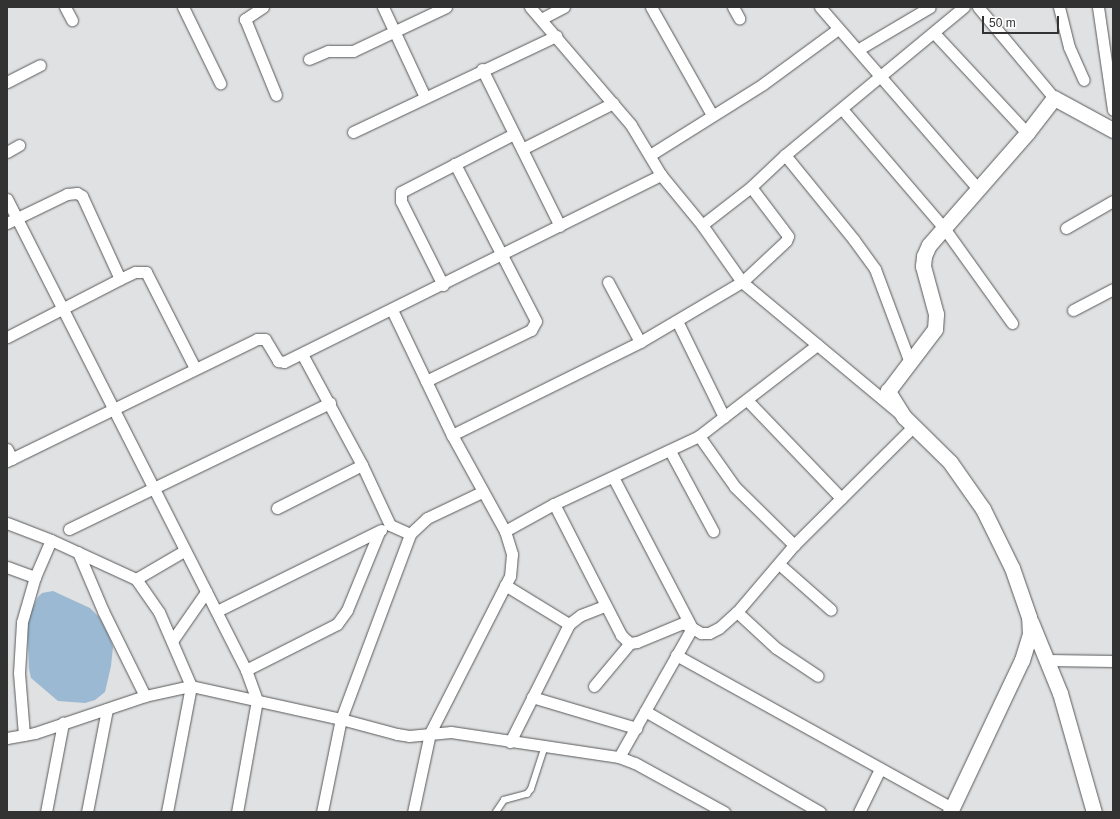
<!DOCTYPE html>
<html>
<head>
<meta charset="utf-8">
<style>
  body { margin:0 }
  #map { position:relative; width:1120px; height:819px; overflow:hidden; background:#e0e1e2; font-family:Helvetica,sans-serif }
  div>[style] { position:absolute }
  .water>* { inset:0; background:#9bb9d2 }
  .roads { filter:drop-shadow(0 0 1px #58595a) drop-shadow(0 0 1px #58595a) }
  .lane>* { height:5.5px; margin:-2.75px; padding:0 2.75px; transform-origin:2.75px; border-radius:2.75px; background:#fff }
  .street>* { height:11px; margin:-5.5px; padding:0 5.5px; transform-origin:5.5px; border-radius:5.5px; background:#fff }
  .secondary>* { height:15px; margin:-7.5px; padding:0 7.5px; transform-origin:7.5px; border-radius:7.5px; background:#fff }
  span { translate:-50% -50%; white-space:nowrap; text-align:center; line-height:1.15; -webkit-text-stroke:3px #fff; paint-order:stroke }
  .frame { position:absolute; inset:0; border:8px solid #323233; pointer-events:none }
  .scale { position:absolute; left:982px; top:16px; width:77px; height:18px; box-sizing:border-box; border:2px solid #323233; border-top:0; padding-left:5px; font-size:12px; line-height:14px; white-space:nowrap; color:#323233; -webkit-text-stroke:3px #fff; paint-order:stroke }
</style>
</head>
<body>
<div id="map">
  <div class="water">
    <div style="clip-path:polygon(53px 591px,90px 608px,99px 617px,109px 636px,113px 647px,111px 666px,105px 692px,95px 700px,85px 703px,58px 701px,31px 678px,29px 669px,27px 620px,38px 597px,42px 593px)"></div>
  </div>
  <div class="roads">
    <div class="lane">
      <div style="left:496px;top:812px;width:14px;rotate:-56deg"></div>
      <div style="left:504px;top:800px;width:24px;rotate:-15deg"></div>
      <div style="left:527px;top:794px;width:6px;rotate:-51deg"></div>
      <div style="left:531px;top:789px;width:45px;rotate:-72deg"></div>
    </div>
    <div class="street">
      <div style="left:65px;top:7px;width:15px;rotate:62deg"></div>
      <div style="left:183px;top:7px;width:85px;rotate:64deg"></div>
      <div style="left:263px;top:7px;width:22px;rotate:146deg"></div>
      <div style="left:245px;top:19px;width:82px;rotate:67.8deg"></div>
      <div style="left:383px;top:7px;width:99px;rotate:65deg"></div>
      <div style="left:530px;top:7px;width:155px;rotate:49.4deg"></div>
      <div style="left:631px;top:125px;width:58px;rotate:59deg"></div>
      <div style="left:661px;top:175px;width:65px;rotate:50.6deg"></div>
      <div style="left:702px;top:225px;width:70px;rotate:54.9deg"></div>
      <div style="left:742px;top:282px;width:203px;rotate:39.8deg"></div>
      <div style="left:651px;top:7px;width:124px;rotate:60.5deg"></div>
      <div style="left:733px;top:7px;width:13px;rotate:61deg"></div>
      <div style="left:820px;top:7px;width:242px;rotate:49deg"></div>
      <div style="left:978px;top:7px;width:119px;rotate:50.1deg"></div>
      <div style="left:1059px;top:7px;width:41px;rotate:76deg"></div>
      <div style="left:1069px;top:47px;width:36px;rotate:66deg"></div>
      <div style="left:1098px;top:7px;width:104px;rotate:81.7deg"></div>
      <div style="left:541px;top:19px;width:26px;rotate:-28deg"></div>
      <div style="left:934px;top:33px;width:137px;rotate:47.1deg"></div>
      <div style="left:859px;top:49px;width:82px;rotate:-30.6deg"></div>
      <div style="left:309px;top:59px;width:21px;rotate:-23deg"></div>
      <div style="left:328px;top:51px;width:25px"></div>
      <div style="left:353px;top:51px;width:103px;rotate:-25.3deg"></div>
      <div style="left:482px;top:69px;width:175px;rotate:63.6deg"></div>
      <div style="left:7px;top:82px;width:37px;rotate:-27deg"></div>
      <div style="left:842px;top:109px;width:157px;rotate:49.4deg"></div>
      <div style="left:944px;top:228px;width:117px;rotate:54.4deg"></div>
      <div style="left:353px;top:132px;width:225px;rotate:-25.3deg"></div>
      <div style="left:522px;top:149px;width:102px;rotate:-26.8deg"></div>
      <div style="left:7px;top:152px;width:14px;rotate:-30deg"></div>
      <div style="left:650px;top:155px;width:133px;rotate:-32.1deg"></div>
      <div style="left:763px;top:84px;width:93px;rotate:-36.3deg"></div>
      <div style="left:785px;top:155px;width:109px;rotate:50.9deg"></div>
      <div style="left:854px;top:240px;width:36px;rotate:54deg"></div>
      <div style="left:875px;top:269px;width:97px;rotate:69.5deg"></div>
      <div style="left:7px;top:199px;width:528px;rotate:63.1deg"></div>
      <div style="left:246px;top:670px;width:32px;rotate:70deg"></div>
      <div style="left:257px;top:700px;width:114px;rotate:100.1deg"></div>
      <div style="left:7px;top:223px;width:67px;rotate:-25.8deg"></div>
      <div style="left:67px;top:194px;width:10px;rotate:-6deg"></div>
      <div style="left:77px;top:193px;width:6px;rotate:31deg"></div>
      <div style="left:82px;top:196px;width:91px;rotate:65.4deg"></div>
      <div style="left:120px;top:279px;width:127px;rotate:152.8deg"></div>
      <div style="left:702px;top:225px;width:62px;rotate:-37.8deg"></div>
      <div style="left:751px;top:187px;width:47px;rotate:-43.3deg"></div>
      <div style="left:785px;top:155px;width:232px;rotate:-39.6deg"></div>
      <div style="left:1066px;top:228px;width:54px;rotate:-29.9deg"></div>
      <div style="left:120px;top:279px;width:17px;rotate:-25deg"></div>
      <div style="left:135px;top:272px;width:11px"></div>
      <div style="left:146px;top:272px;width:108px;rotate:63deg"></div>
      <div style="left:608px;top:282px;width:68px;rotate:61.9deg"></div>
      <div style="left:443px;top:285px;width:94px;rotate:-116.6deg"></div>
      <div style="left:401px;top:201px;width:9px;rotate:-90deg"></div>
      <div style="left:401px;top:192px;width:127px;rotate:-27.2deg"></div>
      <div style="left:392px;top:310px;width:139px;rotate:64.4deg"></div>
      <div style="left:452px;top:435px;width:110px;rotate:61.1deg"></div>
      <div style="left:505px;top:531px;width:24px;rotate:73deg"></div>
      <div style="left:512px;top:554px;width:22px;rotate:95deg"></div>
      <div style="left:510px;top:576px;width:176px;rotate:117deg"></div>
      <div style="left:430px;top:733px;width:81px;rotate:102.1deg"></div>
      <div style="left:1073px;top:310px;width:45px;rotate:-27.7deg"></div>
      <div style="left:677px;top:321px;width:107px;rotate:63.9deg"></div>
      <div style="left:302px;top:354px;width:126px;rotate:61.6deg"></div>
      <div style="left:362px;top:465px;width:66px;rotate:65deg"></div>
      <div style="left:390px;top:525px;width:22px;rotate:24deg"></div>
      <div style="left:426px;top:381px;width:117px;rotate:-25.9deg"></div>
      <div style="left:531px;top:330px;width:10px;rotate:-61deg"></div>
      <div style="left:536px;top:321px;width:177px;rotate:-117.3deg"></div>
      <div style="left:747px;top:400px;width:136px;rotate:46.2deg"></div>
      <div style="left:452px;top:435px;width:210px;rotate:-26.3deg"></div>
      <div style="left:640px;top:342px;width:118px;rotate:-30.5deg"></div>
      <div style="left:742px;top:282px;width:60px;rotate:-43deg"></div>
      <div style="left:786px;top:241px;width:5px;rotate:-68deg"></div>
      <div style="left:788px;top:236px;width:61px;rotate:-127.1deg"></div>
      <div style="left:699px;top:436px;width:62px;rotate:54.8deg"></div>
      <div style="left:735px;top:487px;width:83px;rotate:44.5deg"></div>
      <div style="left:7px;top:449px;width:11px;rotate:63deg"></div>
      <div style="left:670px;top:451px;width:91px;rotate:61.7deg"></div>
      <div style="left:7px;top:461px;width:278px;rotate:-26deg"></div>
      <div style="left:257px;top:339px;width:8px"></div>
      <div style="left:265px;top:339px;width:26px;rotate:59deg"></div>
      <div style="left:278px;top:361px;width:6px;rotate:9deg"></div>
      <div style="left:284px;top:362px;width:421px;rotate:-26.4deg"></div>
      <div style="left:613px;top:477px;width:170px;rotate:62.4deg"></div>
      <div style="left:692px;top:628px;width:148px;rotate:119.5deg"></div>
      <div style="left:554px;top:504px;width:147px;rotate:62.9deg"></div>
      <div style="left:621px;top:635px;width:7px;rotate:45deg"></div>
      <div style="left:626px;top:640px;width:5px;rotate:37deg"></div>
      <div style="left:630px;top:643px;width:7px;rotate:-8deg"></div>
      <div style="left:637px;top:642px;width:50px;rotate:-22.4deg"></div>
      <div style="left:683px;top:623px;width:21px;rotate:29deg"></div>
      <div style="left:701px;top:633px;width:8px"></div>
      <div style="left:709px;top:633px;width:11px;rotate:-27deg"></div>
      <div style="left:719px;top:628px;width:24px;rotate:-42deg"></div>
      <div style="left:737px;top:612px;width:88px;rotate:-49.6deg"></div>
      <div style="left:794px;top:545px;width:169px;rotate:-44.8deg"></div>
      <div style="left:277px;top:508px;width:95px;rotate:-26.8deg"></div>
      <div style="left:7px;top:523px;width:47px;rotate:21.1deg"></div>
      <div style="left:51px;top:540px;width:94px;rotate:24.6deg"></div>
      <div style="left:136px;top:579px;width:40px;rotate:55.1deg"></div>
      <div style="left:159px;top:612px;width:81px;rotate:66.6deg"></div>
      <div style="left:191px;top:686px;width:154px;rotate:12.4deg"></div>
      <div style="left:341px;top:719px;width:58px;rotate:15deg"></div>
      <div style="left:397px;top:734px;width:12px;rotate:9deg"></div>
      <div style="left:409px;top:736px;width:42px;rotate:-5.4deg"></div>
      <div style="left:451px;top:732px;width:170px;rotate:8.5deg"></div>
      <div style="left:619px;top:757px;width:17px;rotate:21deg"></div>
      <div style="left:635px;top:763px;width:102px;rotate:28.8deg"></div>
      <div style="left:69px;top:529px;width:290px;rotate:-25.8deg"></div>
      <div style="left:505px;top:531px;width:56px;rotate:-28.9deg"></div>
      <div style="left:554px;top:504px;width:160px;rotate:-25.1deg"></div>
      <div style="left:699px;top:436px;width:149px;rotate:-37.6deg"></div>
      <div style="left:78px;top:552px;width:64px;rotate:67deg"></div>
      <div style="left:103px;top:611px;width:95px;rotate:63.7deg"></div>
      <div style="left:779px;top:564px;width:69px;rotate:41.5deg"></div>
      <div style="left:7px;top:567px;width:30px;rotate:20deg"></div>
      <div style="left:136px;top:579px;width:56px;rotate:-30.3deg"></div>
      <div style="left:505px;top:585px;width:75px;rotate:31.4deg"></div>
      <div style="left:217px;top:611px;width:183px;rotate:-26.3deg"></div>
      <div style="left:737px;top:612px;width:53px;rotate:42.7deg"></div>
      <div style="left:776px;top:648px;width:50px;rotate:33.7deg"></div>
      <div style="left:172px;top:641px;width:60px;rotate:-55.2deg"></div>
      <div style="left:676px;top:655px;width:316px;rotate:29deg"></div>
      <div style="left:1048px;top:660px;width:65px;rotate:0.9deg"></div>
      <div style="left:246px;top:670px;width:102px;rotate:-26.8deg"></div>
      <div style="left:337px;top:624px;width:17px;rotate:-54deg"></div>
      <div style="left:347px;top:610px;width:84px;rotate:-67.7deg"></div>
      <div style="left:594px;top:686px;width:56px;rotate:-50.1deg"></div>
      <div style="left:532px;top:697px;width:109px;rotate:16.6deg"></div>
      <div style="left:645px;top:711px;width:202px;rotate:30deg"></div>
      <div style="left:24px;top:735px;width:62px;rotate:-94.6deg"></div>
      <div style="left:19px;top:673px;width:51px;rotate:-86.6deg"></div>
      <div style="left:22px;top:622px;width:47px;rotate:-73.9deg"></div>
      <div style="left:35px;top:577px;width:40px;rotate:-66.6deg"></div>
      <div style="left:7px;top:738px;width:28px;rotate:-10deg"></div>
      <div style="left:35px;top:733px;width:116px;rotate:-18.6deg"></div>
      <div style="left:145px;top:696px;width:47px;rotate:-12.3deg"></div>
      <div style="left:191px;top:686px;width:128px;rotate:100.8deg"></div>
      <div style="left:510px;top:742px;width:132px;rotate:-63.4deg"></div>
      <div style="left:569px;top:624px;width:15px;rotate:-37deg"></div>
      <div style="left:581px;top:615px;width:26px;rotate:-21deg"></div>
      <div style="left:46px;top:812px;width:91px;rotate:-79.2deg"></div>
      <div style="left:87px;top:812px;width:105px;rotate:-79deg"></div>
      <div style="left:322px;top:812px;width:95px;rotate:-78.5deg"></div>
      <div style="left:341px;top:719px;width:197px;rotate:-69.5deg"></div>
      <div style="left:410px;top:534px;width:23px;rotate:-43deg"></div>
      <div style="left:427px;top:518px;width:61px;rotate:-25.3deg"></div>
      <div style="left:859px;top:812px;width:48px;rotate:-64deg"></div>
    </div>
    <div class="secondary">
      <div style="left:1031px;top:622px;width:77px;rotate:67.8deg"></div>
      <div style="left:1060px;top:693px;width:124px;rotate:74.1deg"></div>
      <div style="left:950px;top:812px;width:168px;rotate:-64.7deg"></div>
      <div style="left:1022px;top:660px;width:27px;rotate:-73deg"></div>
      <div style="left:1030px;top:634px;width:17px;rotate:-93deg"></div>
      <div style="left:1029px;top:617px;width:52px;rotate:-109.1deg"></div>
      <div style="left:1012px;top:568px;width:66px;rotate:-116.2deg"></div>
      <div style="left:983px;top:509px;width:57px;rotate:-125.1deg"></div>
      <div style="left:950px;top:462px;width:64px;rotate:-135.6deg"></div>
      <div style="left:904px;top:417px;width:31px;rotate:-122deg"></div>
      <div style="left:888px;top:391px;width:78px;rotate:-52.8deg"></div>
      <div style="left:935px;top:329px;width:15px;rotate:-86deg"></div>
      <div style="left:936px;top:314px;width:50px;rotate:-105.2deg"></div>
      <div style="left:923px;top:266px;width:10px;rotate:-84deg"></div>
      <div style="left:924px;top:256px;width:12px;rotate:-66deg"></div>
      <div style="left:929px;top:245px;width:149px;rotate:-48.8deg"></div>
      <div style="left:1027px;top:133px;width:44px;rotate:-52.4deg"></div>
      <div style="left:1054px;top:98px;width:67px;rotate:28.5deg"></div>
    </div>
  </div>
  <div class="frame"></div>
  <div class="scale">50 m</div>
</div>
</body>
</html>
